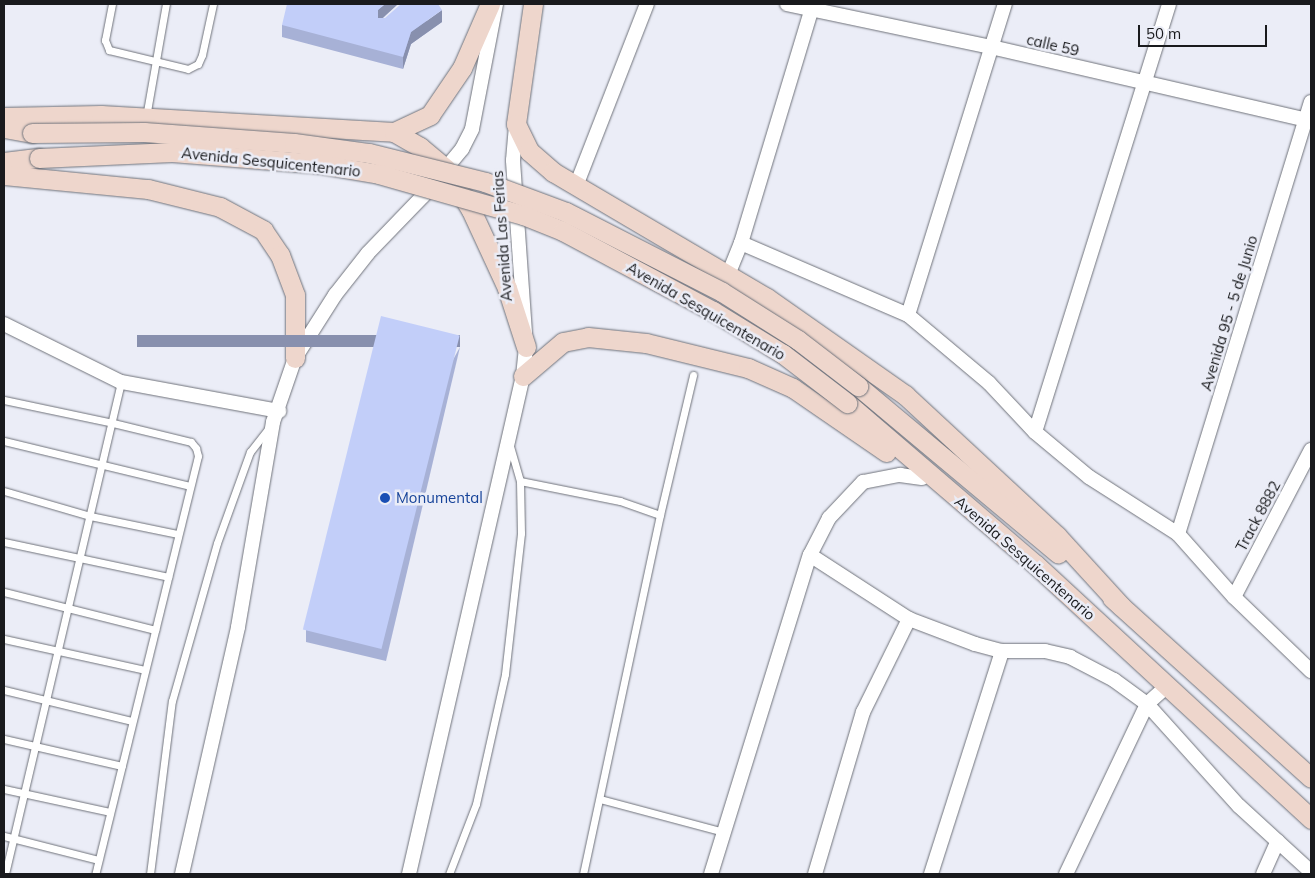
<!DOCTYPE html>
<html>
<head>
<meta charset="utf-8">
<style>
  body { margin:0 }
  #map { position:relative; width:1315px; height:878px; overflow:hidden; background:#ebedf7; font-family:Mulish,sans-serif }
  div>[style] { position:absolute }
  .roads { filter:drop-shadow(0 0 1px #6f727a) drop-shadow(0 0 1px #6f727a) }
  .lane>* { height:7px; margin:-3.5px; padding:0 3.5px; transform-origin:3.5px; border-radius:3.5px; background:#fff }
  .street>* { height:14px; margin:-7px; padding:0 7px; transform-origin:7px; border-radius:7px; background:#fff }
  .secondary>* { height:19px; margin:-9.5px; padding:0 9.5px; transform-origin:9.5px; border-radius:9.5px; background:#eed6cc }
  .bridges { filter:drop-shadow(0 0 1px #6f727a) drop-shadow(0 0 1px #6f727a) }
  .secondary-bridge>* { height:19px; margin:-9.5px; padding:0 9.5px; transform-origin:9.5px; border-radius:9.5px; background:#eed6cc }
  .wall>* { inset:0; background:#a7b1d6 }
  .shaded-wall>* { inset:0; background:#8890ae; transform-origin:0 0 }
  .building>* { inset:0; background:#c2cef9; transform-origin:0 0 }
  .dots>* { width:14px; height:14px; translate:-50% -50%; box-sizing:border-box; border:2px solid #ebedf7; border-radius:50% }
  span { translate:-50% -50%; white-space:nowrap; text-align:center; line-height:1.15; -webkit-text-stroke:5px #ebedf7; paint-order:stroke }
  .street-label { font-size:15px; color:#191a1d }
  .transit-label { font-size:15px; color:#164399 }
  .left { translate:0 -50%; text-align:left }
  .frame { position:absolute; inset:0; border:5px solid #191a1d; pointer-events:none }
  .scale { position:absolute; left:1138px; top:25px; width:129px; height:22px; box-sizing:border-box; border:2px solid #191a1d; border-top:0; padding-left:6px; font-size:15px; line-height:18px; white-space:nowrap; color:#191a1d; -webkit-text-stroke:4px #ebedf7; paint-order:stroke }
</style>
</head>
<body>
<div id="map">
  <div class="roads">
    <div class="lane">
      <div style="left:112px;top:4px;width:37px;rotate:101deg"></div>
      <div style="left:105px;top:40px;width:11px;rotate:68deg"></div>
      <div style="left:109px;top:50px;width:81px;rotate:13.5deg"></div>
      <div style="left:188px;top:69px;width:11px;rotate:-27deg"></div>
      <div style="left:198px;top:64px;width:10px;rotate:-66deg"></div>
      <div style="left:202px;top:55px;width:52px;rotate:-77.8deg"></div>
      <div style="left:146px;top:117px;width:115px;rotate:-80deg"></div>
      <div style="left:4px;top:400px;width:111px;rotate:11.9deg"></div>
      <div style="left:113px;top:423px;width:80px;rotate:13.7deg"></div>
      <div style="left:191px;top:442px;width:8px;rotate:50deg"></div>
      <div style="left:196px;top:448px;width:8px;rotate:76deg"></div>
      <div style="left:198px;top:456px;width:431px;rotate:103.8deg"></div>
      <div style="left:4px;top:441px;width:191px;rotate:13.6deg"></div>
      <div style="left:520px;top:481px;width:102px;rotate:11.3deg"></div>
      <div style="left:620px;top:501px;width:42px;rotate:19.3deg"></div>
      <div style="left:660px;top:515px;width:367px;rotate:102.1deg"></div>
      <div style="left:4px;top:491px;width:90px;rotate:16.2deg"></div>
      <div style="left:90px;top:516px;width:90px;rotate:11.6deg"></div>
      <div style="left:660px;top:515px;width:144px;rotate:-76.7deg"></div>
      <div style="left:4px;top:542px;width:168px;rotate:12deg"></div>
      <div style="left:4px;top:592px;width:156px;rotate:14.1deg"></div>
      <div style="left:4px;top:639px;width:144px;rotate:12.4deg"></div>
      <div style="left:4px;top:690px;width:132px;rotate:13.6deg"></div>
      <div style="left:4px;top:739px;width:121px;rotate:12.9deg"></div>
      <div style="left:4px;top:789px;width:108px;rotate:12.2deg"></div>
      <div style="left:600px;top:799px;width:128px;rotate:14.9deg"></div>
      <div style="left:4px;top:836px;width:97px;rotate:14.3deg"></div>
      <div style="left:5px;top:874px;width:505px;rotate:-76.73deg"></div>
      <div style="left:150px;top:874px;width:174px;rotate:-82.8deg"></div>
      <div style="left:172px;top:701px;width:164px;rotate:-74.1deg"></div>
      <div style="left:217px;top:543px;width:97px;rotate:-70.1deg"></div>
      <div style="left:250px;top:452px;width:29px;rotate:-52deg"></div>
      <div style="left:449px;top:874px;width:75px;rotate:-68.9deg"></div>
      <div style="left:476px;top:804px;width:133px;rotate:-77.4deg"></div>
      <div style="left:505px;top:674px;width:142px;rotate:-83.5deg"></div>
      <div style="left:521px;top:533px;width:52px;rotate:-91.1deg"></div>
      <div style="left:520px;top:481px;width:37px;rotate:-106deg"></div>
    </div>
    <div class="street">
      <div style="left:787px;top:4px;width:208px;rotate:11.9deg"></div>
      <div style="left:991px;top:47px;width:328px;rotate:13deg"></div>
      <div style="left:576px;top:186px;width:195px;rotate:-68.7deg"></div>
      <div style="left:741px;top:243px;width:182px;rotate:23.3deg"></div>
      <div style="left:908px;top:315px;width:106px;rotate:40deg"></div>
      <div style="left:989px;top:383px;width:67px;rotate:46.8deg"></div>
      <div style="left:1035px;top:432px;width:70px;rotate:39.8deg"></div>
      <div style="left:1089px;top:477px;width:106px;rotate:32.6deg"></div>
      <div style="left:1178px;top:534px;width:84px;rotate:48.4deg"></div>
      <div style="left:1234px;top:597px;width:107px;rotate:43.9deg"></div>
      <div style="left:728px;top:275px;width:35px;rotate:-68deg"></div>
      <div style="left:741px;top:243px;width:250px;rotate:-73.2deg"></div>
      <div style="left:908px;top:315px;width:326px;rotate:-72.7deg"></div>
      <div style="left:4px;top:324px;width:131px;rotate:26.4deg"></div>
      <div style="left:121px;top:382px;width:161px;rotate:10.4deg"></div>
      <div style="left:1035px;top:432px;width:448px;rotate:-72.6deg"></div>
      <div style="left:1178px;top:534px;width:452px;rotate:-72.9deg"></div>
      <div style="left:810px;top:555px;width:118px;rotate:32.9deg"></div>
      <div style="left:909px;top:619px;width:71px;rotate:20.7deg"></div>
      <div style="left:975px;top:644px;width:28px;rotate:15deg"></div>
      <div style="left:1002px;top:651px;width:43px"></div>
      <div style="left:1045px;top:651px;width:26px;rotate:13deg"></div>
      <div style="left:1070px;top:657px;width:50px;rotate:27.6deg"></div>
      <div style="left:1114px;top:680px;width:41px;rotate:36deg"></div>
      <div style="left:1147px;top:704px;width:137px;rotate:48deg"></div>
      <div style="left:1239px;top:806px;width:98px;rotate:42.5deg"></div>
      <div style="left:1234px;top:597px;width:166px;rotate:-62.4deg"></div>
      <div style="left:182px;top:874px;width:253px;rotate:-77.2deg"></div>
      <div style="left:238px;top:627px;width:208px;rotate:-80.3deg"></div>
      <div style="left:273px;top:422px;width:68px;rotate:-71deg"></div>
      <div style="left:295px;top:358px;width:75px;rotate:-57.6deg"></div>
      <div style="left:335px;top:295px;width:53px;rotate:-51.8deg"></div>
      <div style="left:368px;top:253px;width:79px;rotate:-46deg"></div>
      <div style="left:423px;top:196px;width:61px;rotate:-50.3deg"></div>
      <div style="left:462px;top:149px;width:22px;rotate:-63deg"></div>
      <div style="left:472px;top:129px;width:127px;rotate:-79.1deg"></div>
      <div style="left:409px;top:874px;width:511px;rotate:-77.11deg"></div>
      <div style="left:523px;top:376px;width:29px;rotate:-84deg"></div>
      <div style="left:526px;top:347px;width:187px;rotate:-94deg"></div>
      <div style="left:513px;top:160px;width:36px;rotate:-85deg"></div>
      <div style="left:711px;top:874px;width:334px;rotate:-72.8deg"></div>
      <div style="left:810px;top:555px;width:42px;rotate:-62.8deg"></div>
      <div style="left:829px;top:518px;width:50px;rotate:-46.6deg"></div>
      <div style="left:863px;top:482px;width:38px;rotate:-11deg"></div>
      <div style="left:900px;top:475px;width:22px;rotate:8deg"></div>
      <div style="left:815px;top:874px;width:169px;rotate:-73.5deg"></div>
      <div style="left:863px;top:712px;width:104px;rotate:-63.7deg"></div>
      <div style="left:931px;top:874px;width:234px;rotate:-72.3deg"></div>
      <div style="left:1066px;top:874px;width:188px;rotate:-64.5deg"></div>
      <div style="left:1147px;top:704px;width:27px;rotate:-42deg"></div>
      <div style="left:1263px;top:874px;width:36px;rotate:-66deg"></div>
    </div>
    <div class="secondary">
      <div style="left:533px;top:4px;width:121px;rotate:98.1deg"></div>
      <div style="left:516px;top:124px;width:30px;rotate:64deg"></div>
      <div style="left:529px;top:151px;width:32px;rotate:41deg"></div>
      <div style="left:553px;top:172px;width:248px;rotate:30.5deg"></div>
      <div style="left:767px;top:298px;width:169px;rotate:35.1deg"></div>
      <div style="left:905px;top:395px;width:207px;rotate:42.8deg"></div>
      <div style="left:1057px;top:536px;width:95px;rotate:47.6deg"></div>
      <div style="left:4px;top:117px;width:97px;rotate:-1.2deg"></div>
      <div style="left:101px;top:115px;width:293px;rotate:3.3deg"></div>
      <div style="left:394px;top:132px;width:40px;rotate:-25deg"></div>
      <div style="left:430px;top:115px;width:57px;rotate:-55.8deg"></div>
      <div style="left:462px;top:68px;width:70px;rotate:-66.4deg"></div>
      <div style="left:4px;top:128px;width:28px;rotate:10deg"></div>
      <div style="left:394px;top:132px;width:30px;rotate:30deg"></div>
      <div style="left:420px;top:147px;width:34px;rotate:40deg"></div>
      <div style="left:446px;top:169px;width:48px;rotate:58.6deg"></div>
      <div style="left:471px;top:210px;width:86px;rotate:65.2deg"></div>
      <div style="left:507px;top:288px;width:62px;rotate:72.1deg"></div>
      <div style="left:4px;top:162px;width:35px;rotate:-7deg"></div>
      <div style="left:4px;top:175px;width:145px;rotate:5.6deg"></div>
      <div style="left:148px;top:189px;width:74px;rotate:14deg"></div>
      <div style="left:220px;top:207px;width:49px;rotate:28.1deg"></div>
      <div style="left:263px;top:230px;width:30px;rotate:56deg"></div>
      <div style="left:280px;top:255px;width:43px;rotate:69.4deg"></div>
      <div style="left:295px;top:295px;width:63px;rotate:90deg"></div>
      <div style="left:523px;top:376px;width:52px;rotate:-40.4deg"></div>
      <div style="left:563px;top:342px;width:25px;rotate:-11deg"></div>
      <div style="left:588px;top:337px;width:58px;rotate:5.9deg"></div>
      <div style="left:646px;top:343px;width:105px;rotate:13.8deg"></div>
      <div style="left:748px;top:368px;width:49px;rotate:24deg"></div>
      <div style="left:793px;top:388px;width:113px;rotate:34.5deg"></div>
      <div style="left:858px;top:386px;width:261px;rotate:39.9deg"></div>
      <div style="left:847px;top:403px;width:248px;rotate:40.6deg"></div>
      <div style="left:1035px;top:564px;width:376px;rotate:42.7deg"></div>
      <div style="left:1112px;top:598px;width:268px;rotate:42.1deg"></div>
    </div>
  </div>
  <div class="bridges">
    <div class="secondary-bridge">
      <div style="left:32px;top:133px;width:112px;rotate:-0.5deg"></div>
      <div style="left:144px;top:132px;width:150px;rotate:4.2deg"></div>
      <div style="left:294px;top:143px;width:76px;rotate:7.6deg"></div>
      <div style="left:369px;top:153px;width:120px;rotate:14deg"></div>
      <div style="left:485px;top:182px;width:86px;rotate:20.3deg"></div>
      <div style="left:566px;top:212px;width:175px;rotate:27.1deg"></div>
      <div style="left:722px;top:292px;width:90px;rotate:32.3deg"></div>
      <div style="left:798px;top:340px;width:76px;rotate:37.5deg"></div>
      <div style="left:39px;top:158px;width:133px;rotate:-2.6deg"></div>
      <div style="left:172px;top:152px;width:148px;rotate:4.6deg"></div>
      <div style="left:320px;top:164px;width:60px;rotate:9.6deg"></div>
      <div style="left:379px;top:174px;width:150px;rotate:15.9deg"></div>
      <div style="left:523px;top:215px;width:43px;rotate:21.8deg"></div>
      <div style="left:563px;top:231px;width:170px;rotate:28.1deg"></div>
      <div style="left:713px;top:311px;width:82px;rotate:31.6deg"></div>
      <div style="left:783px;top:354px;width:81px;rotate:37.4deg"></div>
    </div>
  </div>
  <div class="wall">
    <div style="clip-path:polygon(398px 4px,383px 18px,442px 22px,411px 44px,403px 69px,282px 37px,282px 25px)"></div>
    <div style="clip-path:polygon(460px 347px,386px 661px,306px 642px,306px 630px)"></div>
  </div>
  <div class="shaded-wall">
    <div style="clip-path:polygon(385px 4px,398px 4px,378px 22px,378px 10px)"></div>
    <div style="clip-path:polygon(442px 10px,442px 22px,411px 44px,403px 69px,403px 57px,411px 32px)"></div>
    <div style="left:460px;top:335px;width:12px;height:323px;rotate:90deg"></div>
  </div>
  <div class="building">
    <div style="clip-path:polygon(287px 4px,385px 4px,378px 10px,378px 18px,385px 18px,401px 4px,438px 4px,442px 10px,411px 32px,403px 57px,282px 25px)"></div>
    <div style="left:381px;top:316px;width:81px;height:323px;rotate:14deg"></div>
  </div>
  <div class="dots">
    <div style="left:385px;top:498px;background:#1a4fb4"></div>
  </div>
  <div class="street-label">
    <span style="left:1053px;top:45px;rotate:13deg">calle 59</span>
    <span style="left:271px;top:162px;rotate:6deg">Avenida Sesquicentenario</span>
    <span style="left:502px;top:236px;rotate:-94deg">Avenida Las Ferias</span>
    <span style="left:706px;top:311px;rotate:30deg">Avenida Sesquicentenario</span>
    <span style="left:1229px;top:313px;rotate:-73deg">Avenida 95 - 5 de Junio</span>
    <span style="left:1258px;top:516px;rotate:-62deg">Track 8882</span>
    <span style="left:1025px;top:558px;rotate:41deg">Avenida Sesquicentenario</span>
  </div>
  <div class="transit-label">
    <span class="left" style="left:396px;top:498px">Monumental</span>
  </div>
  <div class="frame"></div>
  <div class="scale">50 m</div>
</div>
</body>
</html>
